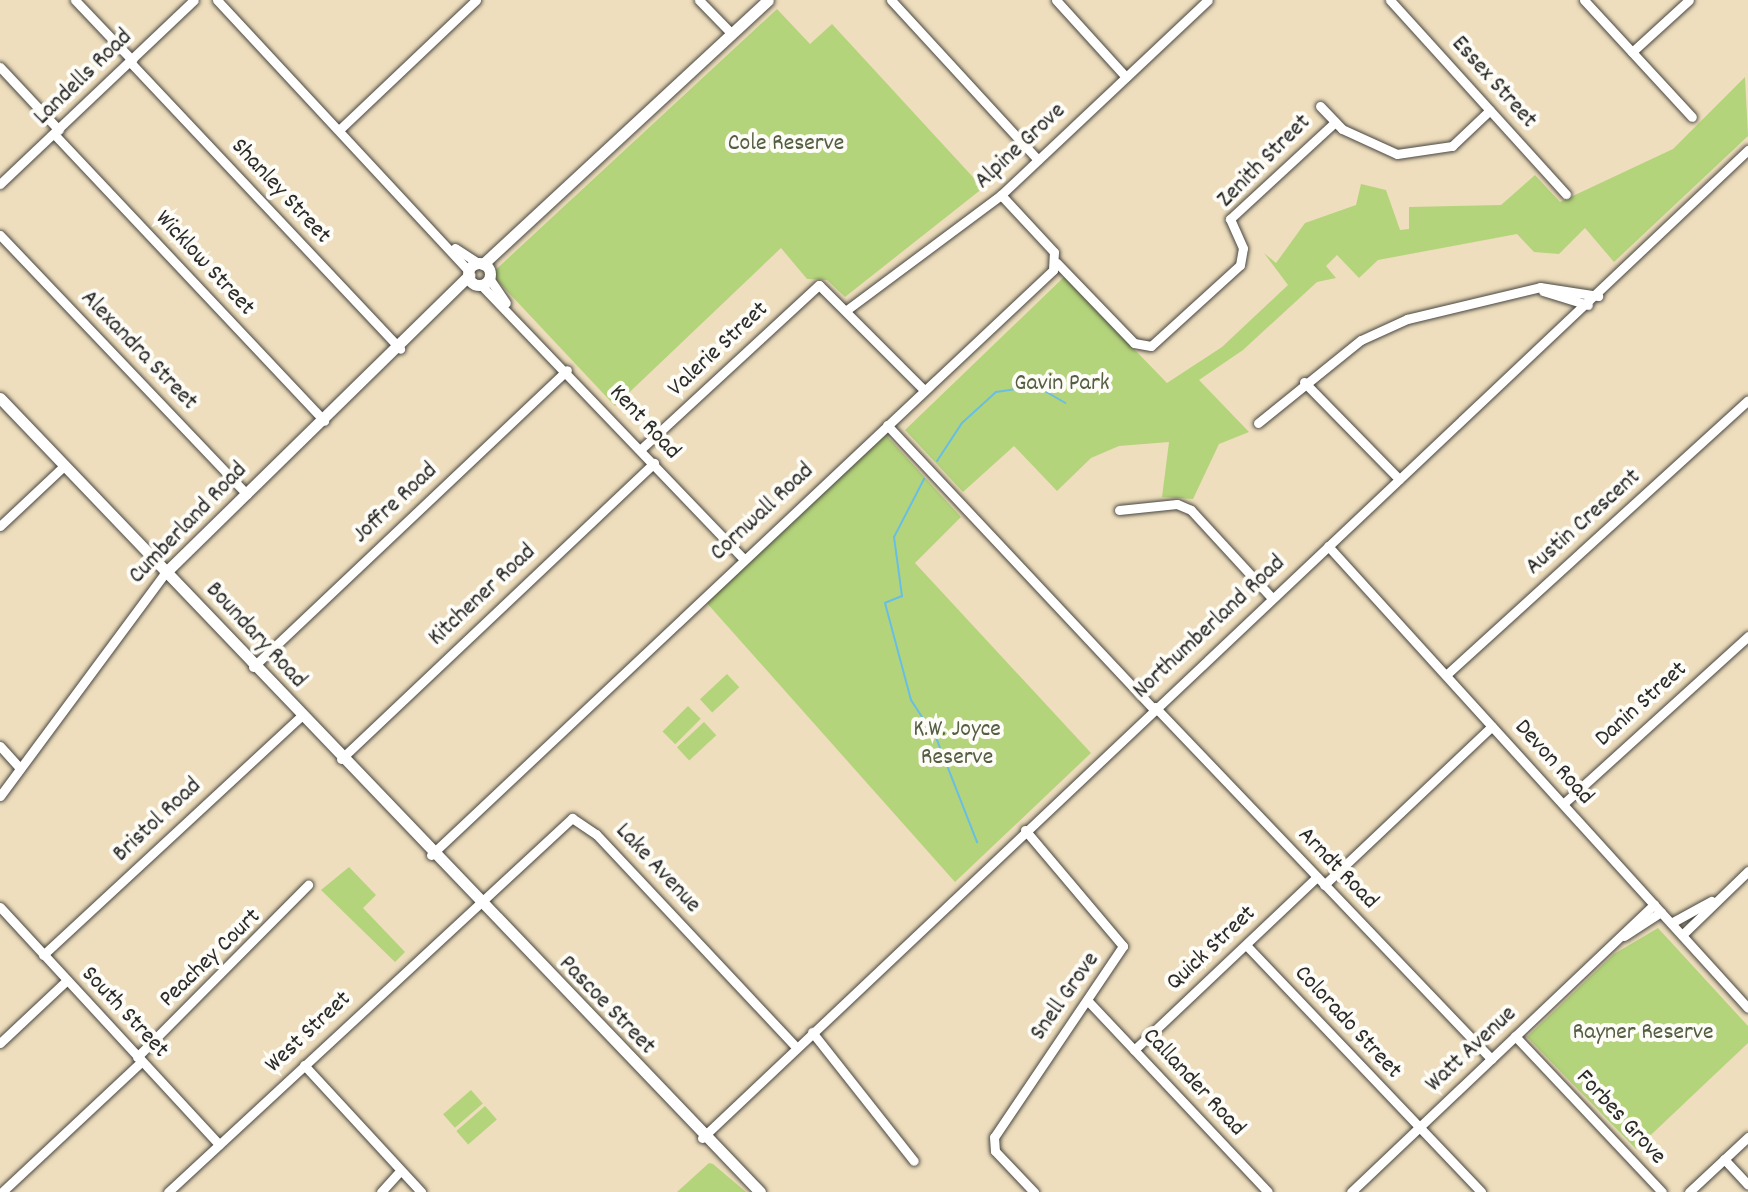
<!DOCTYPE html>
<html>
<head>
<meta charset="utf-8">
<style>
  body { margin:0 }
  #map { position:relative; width:1748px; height:1192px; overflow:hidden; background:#eedebd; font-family:Dekko,sans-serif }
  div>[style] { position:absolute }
  .green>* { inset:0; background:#b4d47b; transform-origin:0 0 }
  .stream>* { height:2px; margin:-1px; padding:0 1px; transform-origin:1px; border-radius:1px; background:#68bee5 }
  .roads { filter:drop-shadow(0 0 2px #484641) drop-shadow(0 0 2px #484641) }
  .minor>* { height:9px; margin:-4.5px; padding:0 4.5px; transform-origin:4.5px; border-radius:4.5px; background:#fff }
  .major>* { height:11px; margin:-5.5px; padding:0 5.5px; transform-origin:5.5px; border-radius:5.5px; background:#fff }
  .major>.ring { margin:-5.5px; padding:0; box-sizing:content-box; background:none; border:11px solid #fff; border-radius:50% }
  span { translate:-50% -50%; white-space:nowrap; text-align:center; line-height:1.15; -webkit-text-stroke:8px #fdfcf7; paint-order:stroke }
  .street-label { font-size:24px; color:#2b2b2b }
  .park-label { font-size:24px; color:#545e43 }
</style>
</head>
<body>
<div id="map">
  <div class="green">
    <div style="clip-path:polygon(777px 9px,810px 44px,832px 24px,983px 188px,845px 297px,827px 280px,807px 279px,781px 248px,615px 406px,491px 274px)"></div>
    <div style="clip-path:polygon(1745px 77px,1748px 136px,1614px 262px,1585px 228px,1559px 254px,1534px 252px,1517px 234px,1378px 260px,1359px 278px,1337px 255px,1326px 266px,1336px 278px,1317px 282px,1243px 350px,1199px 380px,1249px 432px,1219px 444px,1193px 499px,1162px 497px,1169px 442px,1119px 446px,1091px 458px,1057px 491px,1014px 446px,963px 492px,905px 430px,1064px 277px,1167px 383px,1222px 347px,1288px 285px,1264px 253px,1276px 263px,1305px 223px,1356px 205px,1361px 184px,1386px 190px,1400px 230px,1409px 229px,1409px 207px,1501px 205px,1535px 175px,1560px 202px,1673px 149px)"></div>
    <div style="clip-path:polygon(886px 435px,961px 517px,915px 563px,1091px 753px,955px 882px,705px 601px)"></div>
    <div style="left:727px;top:674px;width:18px;height:37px;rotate:47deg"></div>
    <div style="left:688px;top:706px;width:18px;height:36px;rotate:45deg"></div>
    <div style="left:704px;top:722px;width:18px;height:37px;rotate:47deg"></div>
    <div style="clip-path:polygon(349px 867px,376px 895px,363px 908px,405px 952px,395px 962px,321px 890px)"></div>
    <div style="clip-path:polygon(1658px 928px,1748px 1026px,1748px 1043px,1636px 1149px,1527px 1037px,1614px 954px)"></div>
    <div style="left:471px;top:1090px;width:18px;height:37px;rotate:49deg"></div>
    <div style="left:485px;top:1106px;width:18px;height:38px;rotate:49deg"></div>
    <div style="clip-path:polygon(709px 1163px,713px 1164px,746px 1192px,677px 1192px)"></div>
  </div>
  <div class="stream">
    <div style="left:937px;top:461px;width:45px;rotate:-56.7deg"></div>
    <div style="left:962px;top:423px;width:46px;rotate:-42.4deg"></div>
    <div style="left:996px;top:392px;width:40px;rotate:-8.5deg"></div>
    <div style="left:1036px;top:386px;width:34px;rotate:30deg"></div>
    <div style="left:924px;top:479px;width:65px;rotate:117.3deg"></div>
    <div style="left:894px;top:537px;width:60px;rotate:82.3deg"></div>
    <div style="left:902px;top:596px;width:18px;rotate:158deg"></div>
    <div style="left:885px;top:603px;width:100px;rotate:75deg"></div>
    <div style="left:911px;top:700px;width:48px;rotate:57deg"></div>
    <div style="left:937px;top:740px;width:110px;rotate:68.6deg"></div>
  </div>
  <div class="roads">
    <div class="minor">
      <div style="left:75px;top:0;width:83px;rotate:46.5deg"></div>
      <div style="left:217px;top:0;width:370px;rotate:47.1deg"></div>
      <div style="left:699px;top:0;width:47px;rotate:45.9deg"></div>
      <div style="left:891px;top:0;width:217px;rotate:47.4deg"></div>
      <div style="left:1056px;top:0;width:104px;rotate:47.7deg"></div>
      <div style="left:1390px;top:0;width:262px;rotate:47.8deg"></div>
      <div style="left:1584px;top:0;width:159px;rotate:47.3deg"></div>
      <div style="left:1632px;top:52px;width:77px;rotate:-42.4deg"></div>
      <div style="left:130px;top:62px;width:394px;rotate:46.7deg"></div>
      <div style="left:0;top:67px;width:86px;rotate:46.9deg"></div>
      <div style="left:1320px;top:106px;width:32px;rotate:46deg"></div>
      <div style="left:1342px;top:129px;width:60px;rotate:24.4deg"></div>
      <div style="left:1397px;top:154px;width:56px;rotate:-8.3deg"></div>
      <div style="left:1452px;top:146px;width:52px;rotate:-43.5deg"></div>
      <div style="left:339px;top:130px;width:189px;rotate:-43.5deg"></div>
      <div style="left:54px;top:134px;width:394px;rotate:46.7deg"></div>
      <div style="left:0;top:184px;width:267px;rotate:-43.5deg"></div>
      <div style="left:0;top:235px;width:358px;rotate:46.4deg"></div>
      <div style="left:455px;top:248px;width:27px;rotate:33deg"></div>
      <div style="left:1057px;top:263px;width:111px;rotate:46.1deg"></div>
      <div style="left:1134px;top:343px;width:17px;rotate:10deg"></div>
      <div style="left:1151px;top:346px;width:120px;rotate:-42.3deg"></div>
      <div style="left:1240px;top:265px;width:17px;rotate:-80deg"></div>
      <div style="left:1243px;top:248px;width:32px;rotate:-114deg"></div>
      <div style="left:1230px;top:219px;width:143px;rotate:-42.7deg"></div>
      <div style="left:489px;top:278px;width:30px;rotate:56deg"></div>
      <div style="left:481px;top:285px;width:378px;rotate:46.2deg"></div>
      <div style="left:1543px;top:291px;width:47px;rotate:17.3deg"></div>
      <div style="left:848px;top:309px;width:191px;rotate:-36.7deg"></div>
      <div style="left:1001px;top:195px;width:284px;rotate:-43.3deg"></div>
      <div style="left:1304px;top:382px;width:136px;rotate:45.6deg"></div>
      <div style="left:1258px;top:423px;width:132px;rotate:-38.9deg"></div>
      <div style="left:1361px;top:340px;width:51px;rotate:-24.5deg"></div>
      <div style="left:1407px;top:319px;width:137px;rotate:-13.5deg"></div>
      <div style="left:1540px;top:287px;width:59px;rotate:8.8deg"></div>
      <div style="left:887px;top:425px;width:390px;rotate:46.8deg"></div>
      <div style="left:641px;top:449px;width:242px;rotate:-42.7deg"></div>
      <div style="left:819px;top:285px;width:148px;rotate:45deg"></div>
      <div style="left:1119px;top:510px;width:58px;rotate:-5.9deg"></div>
      <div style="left:1177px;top:504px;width:15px;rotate:23deg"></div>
      <div style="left:1191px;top:510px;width:120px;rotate:47.4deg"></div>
      <div style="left:0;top:526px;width:88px;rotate:-43.2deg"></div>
      <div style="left:1328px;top:546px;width:624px;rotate:47.73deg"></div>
      <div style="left:253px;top:667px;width:432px;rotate:-43.4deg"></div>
      <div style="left:1446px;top:675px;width:408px;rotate:-42.3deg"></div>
      <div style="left:1155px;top:707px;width:487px;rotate:46.3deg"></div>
      <div style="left:0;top:746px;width:30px;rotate:48deg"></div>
      <div style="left:341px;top:759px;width:431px;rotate:-43.4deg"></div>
      <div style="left:0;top:796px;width:277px;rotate:-53.5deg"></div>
      <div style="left:1563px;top:804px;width:250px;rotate:-42.2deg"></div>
      <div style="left:1025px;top:830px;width:152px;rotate:49.8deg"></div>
      <div style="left:1123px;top:946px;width:230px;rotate:124deg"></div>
      <div style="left:994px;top:1137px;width:14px;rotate:86deg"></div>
      <div style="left:995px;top:1151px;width:57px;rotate:46.4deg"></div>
      <div style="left:431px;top:855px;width:854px;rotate:-43.24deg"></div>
      <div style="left:1053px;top:270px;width:18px;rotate:-87deg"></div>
      <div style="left:1054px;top:252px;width:78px;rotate:-132.9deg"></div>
      <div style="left:1324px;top:885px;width:231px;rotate:-43.4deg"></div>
      <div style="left:0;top:907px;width:323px;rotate:47.3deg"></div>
      <div style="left:1671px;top:923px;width:46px;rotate:-28.8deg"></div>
      <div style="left:1682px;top:935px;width:92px;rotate:-44.1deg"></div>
      <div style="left:1624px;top:936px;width:44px;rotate:-33deg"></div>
      <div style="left:1246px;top:945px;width:341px;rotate:46.4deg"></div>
      <div style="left:43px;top:955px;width:350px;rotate:-42.8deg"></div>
      <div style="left:1088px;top:1001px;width:262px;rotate:46.7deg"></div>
      <div style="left:812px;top:1032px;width:164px;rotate:51.7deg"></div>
      <div style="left:1515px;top:1036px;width:214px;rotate:46.7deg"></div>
      <div style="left:0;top:1043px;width:92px;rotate:-43.2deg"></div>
      <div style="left:1134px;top:1050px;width:252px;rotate:-43.4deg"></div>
      <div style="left:137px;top:1057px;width:243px;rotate:-45.2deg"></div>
      <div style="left:304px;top:1065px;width:173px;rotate:47.3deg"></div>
      <div style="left:702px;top:1138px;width:1439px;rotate:-43.37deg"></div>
      <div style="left:1724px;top:1159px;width:35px;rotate:47deg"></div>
      <div style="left:2px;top:1192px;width:190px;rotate:-43.1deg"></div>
      <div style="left:168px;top:1192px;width:551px;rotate:-42.79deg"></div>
      <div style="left:572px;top:818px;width:29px;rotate:34deg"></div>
      <div style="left:596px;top:834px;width:292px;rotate:46.8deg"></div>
      <div style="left:381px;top:1192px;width:25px;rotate:-48deg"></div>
      <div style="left:1351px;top:1192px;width:418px;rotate:-43.5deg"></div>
      <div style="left:1689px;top:1192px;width:81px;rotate:-43deg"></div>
    </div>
    <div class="major">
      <div class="ring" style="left:468px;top:263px;width:11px;height:11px"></div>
      <div style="left:483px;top:264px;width:388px;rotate:-42.8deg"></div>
      <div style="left:0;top:398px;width:1099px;rotate:46.25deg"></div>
      <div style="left:165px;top:573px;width:426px;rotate:-44.4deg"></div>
    </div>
  </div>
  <div class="street-label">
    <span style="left:84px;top:78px;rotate:-44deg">Landells Road</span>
    <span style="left:1493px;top:83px;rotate:48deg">Essex Street</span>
    <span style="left:1021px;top:147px;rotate:-43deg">Alpine Grove</span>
    <span style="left:1265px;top:162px;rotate:-45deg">Zenith Street</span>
    <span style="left:280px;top:192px;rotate:47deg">Shanley Street</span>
    <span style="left:204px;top:264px;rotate:47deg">Wicklow Street</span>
    <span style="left:719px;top:350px;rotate:-43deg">Valerie Street</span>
    <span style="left:138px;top:351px;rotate:46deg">Alexandra Street</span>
    <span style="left:644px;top:423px;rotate:47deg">Kent Road</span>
    <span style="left:396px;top:504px;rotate:-43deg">Joffre Road</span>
    <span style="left:763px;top:513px;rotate:-43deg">Cornwall Road</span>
    <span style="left:1584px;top:523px;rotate:-42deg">Austin Crescent</span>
    <span style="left:189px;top:524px;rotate:-46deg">Cumberland Road</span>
    <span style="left:483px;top:596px;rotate:-43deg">Kitchener Road</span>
    <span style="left:1210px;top:628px;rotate:-43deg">Northumberland Road</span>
    <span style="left:255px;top:636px;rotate:47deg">Boundary Road</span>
    <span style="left:1642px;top:705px;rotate:-42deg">Danin Street</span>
    <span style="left:1553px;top:763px;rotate:48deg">Devon Road</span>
    <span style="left:158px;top:821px;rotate:-43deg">Bristol Road</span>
    <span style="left:657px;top:869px;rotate:47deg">Lake Avenue</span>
    <span style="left:1337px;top:869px;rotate:46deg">Arndt Road</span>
    <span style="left:1212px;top:949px;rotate:-43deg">Quick Street</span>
    <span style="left:211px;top:959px;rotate:-44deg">Peachey Court</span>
    <span style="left:1066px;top:997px;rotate:-55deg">Snell Grove</span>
    <span style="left:606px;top:1006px;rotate:46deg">Pascoe Street</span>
    <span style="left:124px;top:1013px;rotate:47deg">South Street</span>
    <span style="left:1347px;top:1023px;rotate:47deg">Colorado Street</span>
    <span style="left:309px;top:1033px;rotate:-43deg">West Street</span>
    <span style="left:1472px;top:1050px;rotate:-43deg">Watt Avenue</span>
    <span style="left:1193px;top:1083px;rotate:47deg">Callander Road</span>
    <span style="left:1620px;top:1118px;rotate:47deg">Forbes Grove</span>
  </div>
  <div class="park-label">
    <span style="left:786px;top:145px">Cole Reserve</span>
    <span style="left:1062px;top:385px">Gavin Park</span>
    <span style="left:957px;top:745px">K.W. Joyce<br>Reserve</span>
    <span style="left:1643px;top:1034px">Rayner Reserve</span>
  </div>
</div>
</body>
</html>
